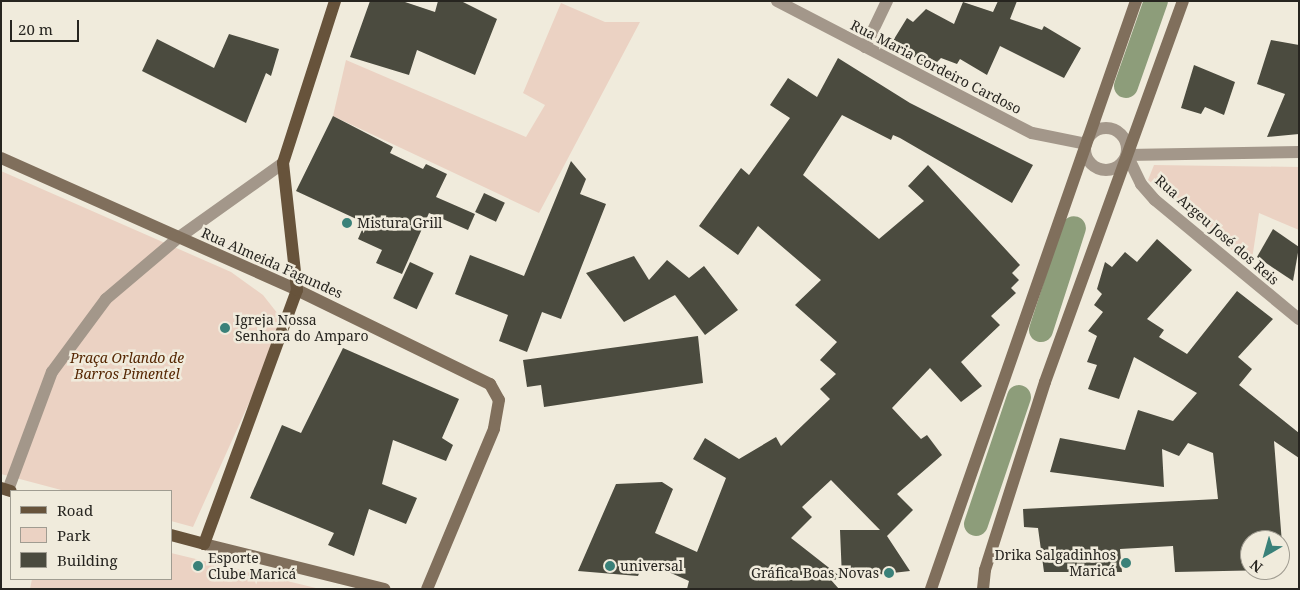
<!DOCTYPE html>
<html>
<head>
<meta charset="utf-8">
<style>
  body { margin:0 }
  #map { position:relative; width:1300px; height:590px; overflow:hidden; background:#f0ebdc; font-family:"Noto Serif",serif }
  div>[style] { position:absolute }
  .green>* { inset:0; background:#ebd2c3 }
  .canal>* { height:24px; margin:-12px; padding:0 12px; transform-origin:12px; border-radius:12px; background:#8d9d7a }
  .building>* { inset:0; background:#4b4b3f; transform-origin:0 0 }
  .street>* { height:12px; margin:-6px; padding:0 6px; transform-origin:6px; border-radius:6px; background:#a3978a }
  .street>.ring { margin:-6px; padding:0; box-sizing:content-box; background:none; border:12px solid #a3978a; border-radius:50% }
  .secondary>* { height:12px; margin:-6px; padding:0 6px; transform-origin:6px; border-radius:6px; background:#806f5c }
  .primary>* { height:12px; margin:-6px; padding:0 6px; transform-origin:6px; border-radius:6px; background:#67533b }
  .dots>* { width:14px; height:14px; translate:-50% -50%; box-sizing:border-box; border:2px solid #f0ebdc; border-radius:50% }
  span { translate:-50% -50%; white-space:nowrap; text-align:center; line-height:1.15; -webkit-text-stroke:5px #f0ebdc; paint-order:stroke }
  .street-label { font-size:14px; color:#272520 }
  .poi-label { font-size:14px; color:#272520 }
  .left { translate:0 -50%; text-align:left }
  .right { translate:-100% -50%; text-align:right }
  .park-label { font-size:14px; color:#562703; font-style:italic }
  .frame { position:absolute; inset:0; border:2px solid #272520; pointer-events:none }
  .legend { position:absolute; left:10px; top:490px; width:162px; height:90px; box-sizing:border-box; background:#f0ebdc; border:1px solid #a09c91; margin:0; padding:6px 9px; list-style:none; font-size:15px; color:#272520 }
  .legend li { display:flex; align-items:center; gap:10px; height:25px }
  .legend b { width:25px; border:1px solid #a09c91 }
  .north { position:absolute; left:1240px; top:530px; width:50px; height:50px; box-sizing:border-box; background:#f0ebdc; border:1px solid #a09c91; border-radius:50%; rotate:218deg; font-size:14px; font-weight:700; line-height:20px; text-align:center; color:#272520 }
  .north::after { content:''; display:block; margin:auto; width:18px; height:22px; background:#3a8179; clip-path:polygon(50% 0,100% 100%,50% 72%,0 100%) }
  .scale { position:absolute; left:10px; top:20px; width:69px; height:22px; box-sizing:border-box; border:2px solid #272520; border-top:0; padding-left:6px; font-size:15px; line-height:18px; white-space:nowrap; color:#272520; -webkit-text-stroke:4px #f0ebdc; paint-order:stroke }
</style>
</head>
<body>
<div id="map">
  <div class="green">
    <div style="clip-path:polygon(561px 3px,605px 22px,640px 22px,539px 213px,333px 116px,346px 60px,526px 137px,545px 105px,523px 93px)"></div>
    <div style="clip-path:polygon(1154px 165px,1299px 167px,1299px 230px,1259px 213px,1251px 266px,1148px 180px)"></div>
    <div style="clip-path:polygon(1px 171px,231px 272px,263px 295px,285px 323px,193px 527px,171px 521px,171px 491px,65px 491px,1px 474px)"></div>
    <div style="clip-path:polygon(171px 553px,320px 589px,30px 589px,32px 579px,171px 579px)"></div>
  </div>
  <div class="canal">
    <div style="left:1126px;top:86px;width:90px;rotate:-70.6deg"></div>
    <div style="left:1041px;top:330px;width:107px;rotate:-72.1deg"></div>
    <div style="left:976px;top:524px;width:134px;rotate:-71.3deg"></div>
  </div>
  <div class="building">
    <div style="clip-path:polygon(370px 1px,402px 1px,435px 12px,438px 1px,461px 1px,497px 19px,475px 75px,417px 50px,409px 75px,350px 57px)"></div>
    <div style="clip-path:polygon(998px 1px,1017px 1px,1010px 19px,1042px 30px,1044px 26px,1081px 48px,1064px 78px,1000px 46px,987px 75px,960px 59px,957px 64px,941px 58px,932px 67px,891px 44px,907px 18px,913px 22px,926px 9px,954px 24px,963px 2px,993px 12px)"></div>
    <div style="clip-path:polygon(229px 34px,279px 49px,271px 76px,266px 73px,246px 123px,142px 71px,157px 39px,214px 68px)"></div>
    <div style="clip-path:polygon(1271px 40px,1299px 45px,1299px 134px,1267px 137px,1285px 94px,1257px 84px)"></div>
    <div style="clip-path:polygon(evenodd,838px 58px,910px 103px,1033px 165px,1012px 203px,900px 138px,893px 135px,891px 140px,842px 115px,803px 175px,879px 239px,924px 201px,908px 186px,928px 165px,1020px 265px,1012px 273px,1019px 280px,1011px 288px,1016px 293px,991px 316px,1000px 325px,961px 362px,982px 386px,961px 402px,930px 368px,892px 408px,921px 439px,927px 435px,942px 455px,897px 494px,913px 510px,887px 536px,910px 571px,831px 580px,839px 589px,687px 589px,689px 581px,644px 561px,638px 576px,578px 571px,616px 484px,662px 482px,673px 489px,655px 533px,697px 552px,726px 478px,693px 459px,705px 438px,739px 459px,776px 437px,781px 446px,830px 399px,820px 389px,836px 374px,820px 360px,837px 342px,795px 305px,821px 280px,758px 226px,738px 255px,699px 226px,741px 168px,749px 175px,790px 118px,770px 105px,788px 78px,817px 97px,838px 58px,831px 480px,880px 530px,840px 530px,842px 578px,791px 538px,812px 517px,802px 507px,831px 480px)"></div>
    <div style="clip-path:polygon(1194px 65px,1235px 82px,1224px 115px,1205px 107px,1201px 114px,1181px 108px)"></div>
    <div style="clip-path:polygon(333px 116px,393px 147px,390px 153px,423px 169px,426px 164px,447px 174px,436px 197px,475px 214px,468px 230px,429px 213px,402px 274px,376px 263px,382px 250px,358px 239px,365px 223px,296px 191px)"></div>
    <div style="clip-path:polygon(571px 161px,586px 179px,580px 194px,606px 204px,561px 319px,542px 312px,527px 352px,499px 341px,508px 315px,455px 294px,470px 255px,524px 276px)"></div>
    <div style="left:484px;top:193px;width:23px;height:21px;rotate:25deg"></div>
    <div style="clip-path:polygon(1273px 229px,1299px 247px,1293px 281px,1257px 257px)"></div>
    <div style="clip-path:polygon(1157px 239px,1192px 270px,1147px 319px,1164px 330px,1159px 337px,1187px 354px,1237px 291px,1273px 319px,1238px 357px,1252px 369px,1239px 385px,1299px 433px,1299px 458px,1274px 441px,1284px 569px,1280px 570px,1280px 540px,1250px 540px,1250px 570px,1274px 570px,1175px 572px,1173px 546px,1120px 549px,1122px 572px,1044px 572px,1038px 528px,1024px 527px,1023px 509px,1218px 499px,1213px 453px,1188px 443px,1179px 456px,1162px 449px,1164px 487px,1050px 472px,1060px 438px,1125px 450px,1138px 410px,1173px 421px,1197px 393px,1134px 357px,1119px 399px,1088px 389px,1097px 365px,1087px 362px,1097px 336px,1088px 331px,1103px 312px,1094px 305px,1102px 294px,1097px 289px,1105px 262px,1112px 267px,1125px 252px,1137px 262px)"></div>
    <div style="clip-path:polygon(634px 256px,649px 280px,667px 260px,689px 278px,704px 266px,738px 310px,705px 335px,675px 295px,624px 322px,586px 273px)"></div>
    <div style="left:410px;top:262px;width:26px;height:40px;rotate:25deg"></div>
    <div style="clip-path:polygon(698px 336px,703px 383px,544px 407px,541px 385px,527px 387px,523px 360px)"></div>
    <div style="clip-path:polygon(343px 348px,459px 399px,442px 438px,453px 445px,446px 461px,393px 440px,382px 484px,417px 498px,406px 524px,369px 509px,354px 556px,328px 545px,334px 533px,250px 498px,282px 425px,301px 433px)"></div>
  </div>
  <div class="street">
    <div style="left:777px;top:1px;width:287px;rotate:27.4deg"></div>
    <div style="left:1032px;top:133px;width:55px;rotate:11.5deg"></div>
    <div style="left:865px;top:47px;width:51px;rotate:-64.4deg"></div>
    <div class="ring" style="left:1085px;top:128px;width:30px;height:30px"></div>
    <div style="left:1299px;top:152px;width:172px;rotate:179deg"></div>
    <div style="left:1127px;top:155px;width:32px;rotate:64deg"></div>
    <div style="left:1141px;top:184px;width:21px;rotate:49deg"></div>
    <div style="left:1155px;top:200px;width:187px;rotate:39.6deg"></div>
    <div style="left:8px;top:490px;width:126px;rotate:-69.6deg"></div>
    <div style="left:52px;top:372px;width:91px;rotate:-53.5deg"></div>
    <div style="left:106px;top:299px;width:94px;rotate:-40.3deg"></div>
    <div style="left:178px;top:238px;width:129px;rotate:-35.5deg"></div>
  </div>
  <div class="secondary">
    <div style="left:1px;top:158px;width:324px;rotate:24deg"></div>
    <div style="left:297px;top:290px;width:215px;rotate:26deg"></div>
    <div style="left:490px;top:384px;width:18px;rotate:61deg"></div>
    <div style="left:499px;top:400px;width:29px;rotate:100deg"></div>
    <div style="left:494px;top:429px;width:173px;rotate:112.7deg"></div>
    <div style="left:204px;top:544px;width:186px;rotate:14deg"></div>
    <div style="left:931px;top:589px;width:623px;rotate:-70.78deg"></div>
    <div style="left:983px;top:589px;width:19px;rotate:-84deg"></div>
    <div style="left:985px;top:570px;width:197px;rotate:-72.3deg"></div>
    <div style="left:1045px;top:382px;width:405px;rotate:-70.1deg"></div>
  </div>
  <div class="primary">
    <div style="left:1px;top:488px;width:10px;rotate:17deg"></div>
    <div style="left:171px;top:535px;width:34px;rotate:15deg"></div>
    <div style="left:204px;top:544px;width:270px;rotate:-69.9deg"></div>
    <div style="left:297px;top:290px;width:128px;rotate:-96.3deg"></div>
    <div style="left:283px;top:163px;width:170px;rotate:-72.2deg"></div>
  </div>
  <div class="dots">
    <div style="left:347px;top:223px;background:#3a8179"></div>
    <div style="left:225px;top:328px;background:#3a8179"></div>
    <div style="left:1126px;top:563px;background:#3a8179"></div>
    <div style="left:198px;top:566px;background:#3a8179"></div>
    <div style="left:610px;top:566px;background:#3a8179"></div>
    <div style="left:889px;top:573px;background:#3a8179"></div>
  </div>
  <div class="street-label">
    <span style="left:936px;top:67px;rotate:27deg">Rua Maria Cordeiro Cardoso</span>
    <span style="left:1217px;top:230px;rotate:41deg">Rua Argeu José dos Reis</span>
    <span style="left:272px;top:263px;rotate:24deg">Rua Almeida Fagundes</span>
  </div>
  <div class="poi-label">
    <span class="left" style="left:357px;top:223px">Mistura Grill</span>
    <span class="left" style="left:235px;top:328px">Igreja Nossa<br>Senhora do Amparo</span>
    <span class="right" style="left:1116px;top:563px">Drika Salgadinhos<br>Maricá</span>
    <span class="left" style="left:208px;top:566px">Esporte<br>Clube Maricá</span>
    <span class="left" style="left:620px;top:566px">universal</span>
    <span class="right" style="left:879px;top:573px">Gráfica Boas Novas</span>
  </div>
  <div class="park-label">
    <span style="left:127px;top:366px">Praça Orlando de<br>Barros Pimentel</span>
  </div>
  <div class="frame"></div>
  <ul class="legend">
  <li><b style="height:6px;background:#67533b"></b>Road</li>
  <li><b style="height:14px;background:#ebd2c3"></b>Park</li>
  <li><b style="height:14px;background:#4b4b3f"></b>Building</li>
  </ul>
  <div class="north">N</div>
  <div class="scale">20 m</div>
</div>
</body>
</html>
